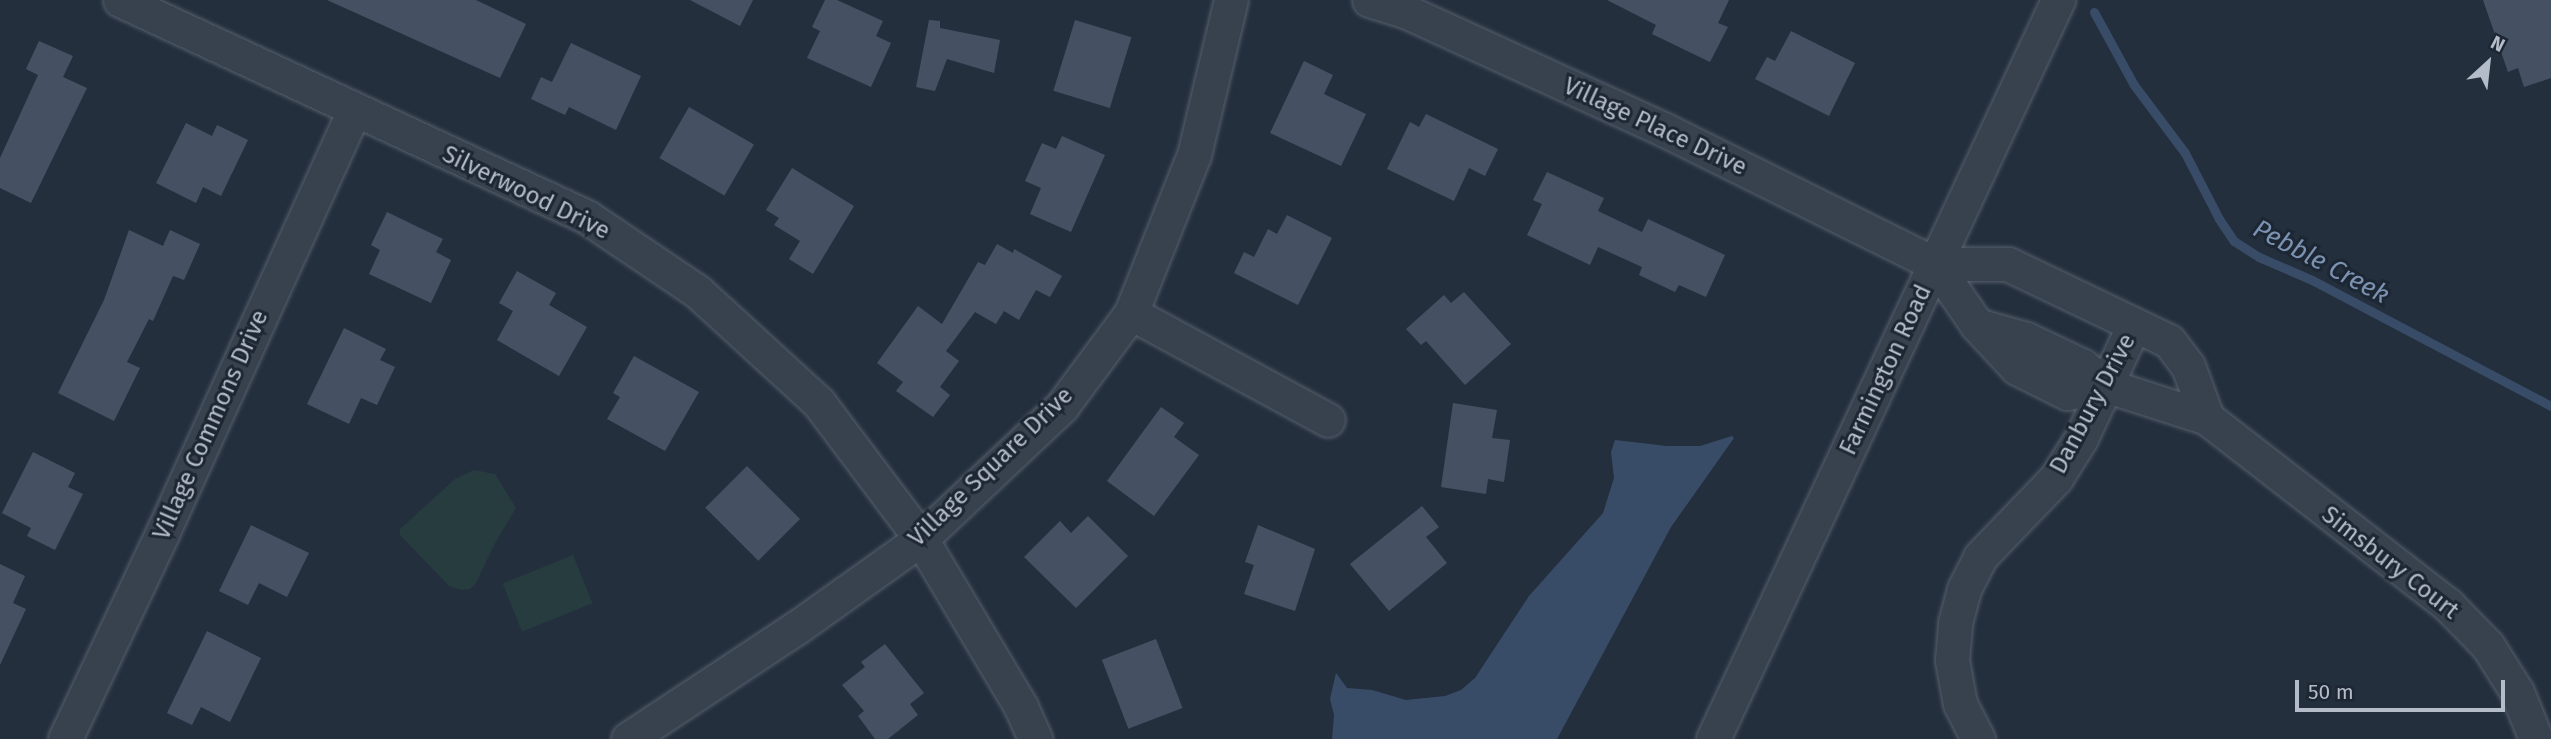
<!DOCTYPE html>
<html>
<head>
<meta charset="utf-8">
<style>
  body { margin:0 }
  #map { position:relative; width:2551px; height:739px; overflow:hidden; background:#242f3e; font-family:"Fira Sans",sans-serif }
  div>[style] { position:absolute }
  .green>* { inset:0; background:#263c3f; transform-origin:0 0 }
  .water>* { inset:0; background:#394c67 }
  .stream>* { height:9px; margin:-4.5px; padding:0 4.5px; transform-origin:4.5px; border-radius:4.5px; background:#394c67 }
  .building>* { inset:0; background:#455162; transform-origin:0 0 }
  .roads { filter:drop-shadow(0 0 2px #565f6c) drop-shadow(0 0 2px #565f6c) }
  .minor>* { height:33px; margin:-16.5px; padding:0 16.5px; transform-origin:16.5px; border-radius:16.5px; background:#38414e }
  span { translate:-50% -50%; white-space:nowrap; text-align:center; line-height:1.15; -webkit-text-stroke:6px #1d2633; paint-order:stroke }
  .street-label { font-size:24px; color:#b4bcc9 }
  .water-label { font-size:26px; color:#7c92b1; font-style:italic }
  .north { position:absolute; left:2453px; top:28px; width:70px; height:70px; -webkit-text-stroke:5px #1d2633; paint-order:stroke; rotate:27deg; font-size:19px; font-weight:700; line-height:28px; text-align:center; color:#b4bcc9 }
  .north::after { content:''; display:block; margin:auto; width:24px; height:32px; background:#b4bcc9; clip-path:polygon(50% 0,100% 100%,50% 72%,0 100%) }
  .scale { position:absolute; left:2295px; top:680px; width:210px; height:32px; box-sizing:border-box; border:4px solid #b4bcc9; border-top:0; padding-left:9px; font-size:21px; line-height:24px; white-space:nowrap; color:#b4bcc9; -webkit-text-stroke:5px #1d2633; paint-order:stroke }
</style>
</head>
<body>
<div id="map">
  <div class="green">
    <div style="clip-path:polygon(474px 470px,495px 474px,516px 508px,495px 543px,476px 583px,470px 589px,461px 590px,449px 586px,400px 535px,400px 529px,455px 479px)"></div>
    <div style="left:573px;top:555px;width:52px;height:76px;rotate:68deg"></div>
  </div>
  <div class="water">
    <div style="clip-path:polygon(1732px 436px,1734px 438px,1671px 527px,1557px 739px,1332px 739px,1334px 715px,1330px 699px,1336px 673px,1347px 688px,1372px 690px,1406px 700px,1445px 696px,1461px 690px,1475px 678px,1529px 596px,1603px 513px,1614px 478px,1611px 452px,1615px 440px,1667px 446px,1700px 446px)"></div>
  </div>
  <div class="stream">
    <div style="left:2094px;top:12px;width:83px;rotate:61.3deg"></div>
    <div style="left:2134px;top:85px;width:85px;rotate:53.1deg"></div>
    <div style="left:2185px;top:153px;width:74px;rotate:62.7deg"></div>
    <div style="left:2219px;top:219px;width:27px;rotate:56deg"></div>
    <div style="left:2234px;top:241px;width:30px;rotate:33deg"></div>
    <div style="left:2259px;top:257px;width:58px;rotate:23.5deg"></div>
    <div style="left:2312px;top:280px;width:270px;rotate:27.8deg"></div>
  </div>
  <div class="building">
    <div style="clip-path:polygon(327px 0,476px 0,526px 24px,500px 78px)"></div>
    <div style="clip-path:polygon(690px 0,753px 0,740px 26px)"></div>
    <div style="clip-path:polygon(825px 0,837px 0,883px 21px,876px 36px,891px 43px,871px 87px,807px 58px,820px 31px,812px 27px)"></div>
    <div style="clip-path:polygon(1607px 0,1729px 0,1718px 23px,1728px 27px,1710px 62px,1652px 34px,1656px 25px)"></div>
    <div style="clip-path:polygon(2483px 0,2551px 0,2551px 78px,2524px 87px,2518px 68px,2508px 72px)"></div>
    <div style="clip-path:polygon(929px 20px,940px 21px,940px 28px,1000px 40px,994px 73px,947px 59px,935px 91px,916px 87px)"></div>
    <div style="left:1075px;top:20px;width:59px;height:74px;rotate:17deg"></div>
    <div style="clip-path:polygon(1791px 31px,1855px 63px,1829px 116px,1755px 79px,1767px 57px,1775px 61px)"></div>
    <div style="clip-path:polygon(39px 41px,73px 56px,63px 77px,87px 88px,31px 203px,0 188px,0 158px,38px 75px,26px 69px)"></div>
    <div style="clip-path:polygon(571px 43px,641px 76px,616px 130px,569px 107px,565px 115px,531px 99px,541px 77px,552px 82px)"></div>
    <div style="clip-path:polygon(1304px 61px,1333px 75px,1324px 94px,1366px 114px,1341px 166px,1270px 133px)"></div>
    <div style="left:689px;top:107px;width:75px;height:59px;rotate:30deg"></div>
    <div style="clip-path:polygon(1426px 114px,1498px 149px,1485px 176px,1469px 168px,1454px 201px,1387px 169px,1410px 122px,1419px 127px)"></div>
    <div style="clip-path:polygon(186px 123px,212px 136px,217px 125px,248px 140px,221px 196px,203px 187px,196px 203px,156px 183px)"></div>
    <div style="clip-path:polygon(1062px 136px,1105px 155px,1071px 232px,1030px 214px,1041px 188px,1025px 181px,1042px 143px,1056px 149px)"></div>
    <div style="clip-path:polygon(792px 168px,854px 206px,813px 274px,789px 259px,800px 241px,774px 225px,779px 218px,766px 210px)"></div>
    <div style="clip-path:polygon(1547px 172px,1604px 198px,1598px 211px,1642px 232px,1648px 219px,1725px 255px,1706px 297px,1679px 285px,1675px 292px,1639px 275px,1642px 267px,1598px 247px,1590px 265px,1527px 235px,1542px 204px,1533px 200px)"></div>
    <div style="clip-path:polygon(387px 212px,443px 239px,436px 252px,451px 260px,431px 303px,369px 274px,380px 250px,371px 245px)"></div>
    <div style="clip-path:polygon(1287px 215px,1332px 238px,1298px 305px,1234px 273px,1244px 252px,1254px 257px,1268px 229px,1277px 234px)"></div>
    <div style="clip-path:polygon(129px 230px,163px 246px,170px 230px,200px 244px,184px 280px,173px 276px,153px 321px,149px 319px,127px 362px,140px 368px,114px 421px,58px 393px,104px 300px)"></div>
    <div style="clip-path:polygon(997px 244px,1013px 253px,1014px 249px,1062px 276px,1050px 297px,1036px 290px,1019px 320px,1004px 311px,996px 324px,975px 312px,946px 351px,959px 361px,940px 387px,950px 395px,933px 417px,896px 391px,903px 382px,877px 363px,918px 306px,942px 324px,978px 262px,985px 265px)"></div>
    <div style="clip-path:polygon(517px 271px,556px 293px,549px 305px,587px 327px,559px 376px,497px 340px,513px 311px,499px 303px)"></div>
    <div style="clip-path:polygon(1464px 292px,1511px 344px,1465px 385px,1426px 341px,1421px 345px,1406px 329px,1444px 295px,1451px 303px)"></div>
    <div style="clip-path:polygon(344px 328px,386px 349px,380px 360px,395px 367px,377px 405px,361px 398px,349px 424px,307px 404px)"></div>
    <div style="clip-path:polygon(634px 356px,699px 392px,665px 451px,607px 419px,620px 397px,613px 393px)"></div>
    <div style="clip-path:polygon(1453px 403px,1497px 410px,1492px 438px,1510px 440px,1504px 482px,1488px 479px,1486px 494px,1441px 487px)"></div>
    <div style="clip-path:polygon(1161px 407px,1184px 423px,1174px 437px,1199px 455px,1154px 516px,1107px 481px)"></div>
    <div style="clip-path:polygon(33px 452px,75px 473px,68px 487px,83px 494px,55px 550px,27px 536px,31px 528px,2px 513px)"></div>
    <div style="left:747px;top:466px;width:75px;height:59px;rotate:45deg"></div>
    <div style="clip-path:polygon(1422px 506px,1439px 527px,1426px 537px,1447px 563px,1389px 611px,1350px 564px)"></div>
    <div style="clip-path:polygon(1088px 516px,1128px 556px,1076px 608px,1024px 557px,1060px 521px,1071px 533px)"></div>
    <div style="clip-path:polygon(251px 525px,309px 553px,287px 597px,259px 583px,248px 605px,219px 591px)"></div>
    <div style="clip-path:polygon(1258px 525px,1315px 549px,1295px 611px,1244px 594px,1254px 565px,1245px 562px)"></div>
    <div style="clip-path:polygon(0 564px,25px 576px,13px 603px,26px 609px,0 665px)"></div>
    <div style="clip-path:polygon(207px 631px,261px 658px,230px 722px,201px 707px,192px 725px,167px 713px)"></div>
    <div style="left:1156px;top:639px;width:74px;height:58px;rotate:69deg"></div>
    <div style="clip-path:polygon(885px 644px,924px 693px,910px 704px,918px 715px,888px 739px,875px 739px,858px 716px,864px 711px,842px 685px,865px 667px,861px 662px)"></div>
  </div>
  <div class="roads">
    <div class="minor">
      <div style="left:120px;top:0;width:515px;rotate:24.92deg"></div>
      <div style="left:587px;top:217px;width:134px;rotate:34deg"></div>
      <div style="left:698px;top:292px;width:164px;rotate:42.5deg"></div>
      <div style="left:819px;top:403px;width:170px;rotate:53.1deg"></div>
      <div style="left:921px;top:539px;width:196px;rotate:59.2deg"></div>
      <div style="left:1021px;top:707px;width:35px;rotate:66deg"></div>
      <div style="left:1369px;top:0;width:38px;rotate:17deg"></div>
      <div style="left:1405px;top:11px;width:286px;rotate:24.6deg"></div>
      <div style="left:1665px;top:130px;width:301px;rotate:26.4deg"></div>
      <div style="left:1935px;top:264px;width:73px"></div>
      <div style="left:2008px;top:264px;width:178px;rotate:25.6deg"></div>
      <div style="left:2169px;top:341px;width:31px;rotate:53deg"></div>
      <div style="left:2188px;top:366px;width:55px;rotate:69.9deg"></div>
      <div style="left:1935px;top:264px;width:74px;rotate:55.5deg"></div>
      <div style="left:1977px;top:325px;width:51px;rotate:15.9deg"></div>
      <div style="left:2026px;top:339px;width:63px;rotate:25.3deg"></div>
      <div style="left:2083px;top:366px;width:29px;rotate:41deg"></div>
      <div style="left:2105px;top:385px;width:107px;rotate:17.9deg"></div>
      <div style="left:2207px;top:418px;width:305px;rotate:37.8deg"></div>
      <div style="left:2448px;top:605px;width:57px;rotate:45.7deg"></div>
      <div style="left:2488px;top:646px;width:54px;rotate:57.8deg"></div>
      <div style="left:2517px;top:692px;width:51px;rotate:68deg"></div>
      <div style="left:1131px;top:313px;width:224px;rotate:28.5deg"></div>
      <div style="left:1977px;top:325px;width:59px;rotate:47.1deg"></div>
      <div style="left:2017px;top:368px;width:56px;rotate:26.6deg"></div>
      <div style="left:2067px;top:393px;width:39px;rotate:-12deg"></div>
      <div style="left:65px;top:739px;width:225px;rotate:-64.7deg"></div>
      <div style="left:161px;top:536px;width:468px;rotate:-65.6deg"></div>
      <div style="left:628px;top:739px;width:201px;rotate:-33.5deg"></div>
      <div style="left:796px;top:628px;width:153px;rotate:-35.5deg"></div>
      <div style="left:921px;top:539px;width:194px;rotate:-43.3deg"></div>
      <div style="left:1062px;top:406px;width:116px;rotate:-53.4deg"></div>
      <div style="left:1131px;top:313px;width:170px;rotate:-68.3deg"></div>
      <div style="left:1194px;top:155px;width:159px;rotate:-76.6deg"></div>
      <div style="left:1713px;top:739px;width:816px;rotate:-64.97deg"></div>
      <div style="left:1978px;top:739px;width:39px;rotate:-117deg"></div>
      <div style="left:1960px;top:704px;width:45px;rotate:-100.3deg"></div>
      <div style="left:1952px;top:660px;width:37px;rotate:-85deg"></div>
      <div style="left:1955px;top:623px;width:35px;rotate:-75deg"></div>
      <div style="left:1964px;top:589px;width:36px;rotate:-63deg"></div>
      <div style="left:1980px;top:557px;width:110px;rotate:-46.1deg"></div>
      <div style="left:2056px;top:478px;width:47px;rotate:-58deg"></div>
      <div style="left:2081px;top:438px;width:125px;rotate:-64.9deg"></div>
    </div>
  </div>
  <div class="street-label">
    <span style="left:1655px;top:127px;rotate:25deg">Village Place Drive</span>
    <span style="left:526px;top:193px;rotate:26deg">Silverwood Drive</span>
    <span style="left:1886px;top:370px;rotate:-65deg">Farmington Road</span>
    <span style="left:2093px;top:404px;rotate:-62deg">Danbury Drive</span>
    <span style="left:211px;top:425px;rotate:-66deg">Village Commons Drive</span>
    <span style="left:991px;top:467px;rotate:-44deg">Village Square Drive</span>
    <span style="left:2390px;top:563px;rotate:38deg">Simsbury Court</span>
  </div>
  <div class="water-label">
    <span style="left:2321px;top:262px;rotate:28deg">Pebble Creek</span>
  </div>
  <div class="north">N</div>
  <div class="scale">50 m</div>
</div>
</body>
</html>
